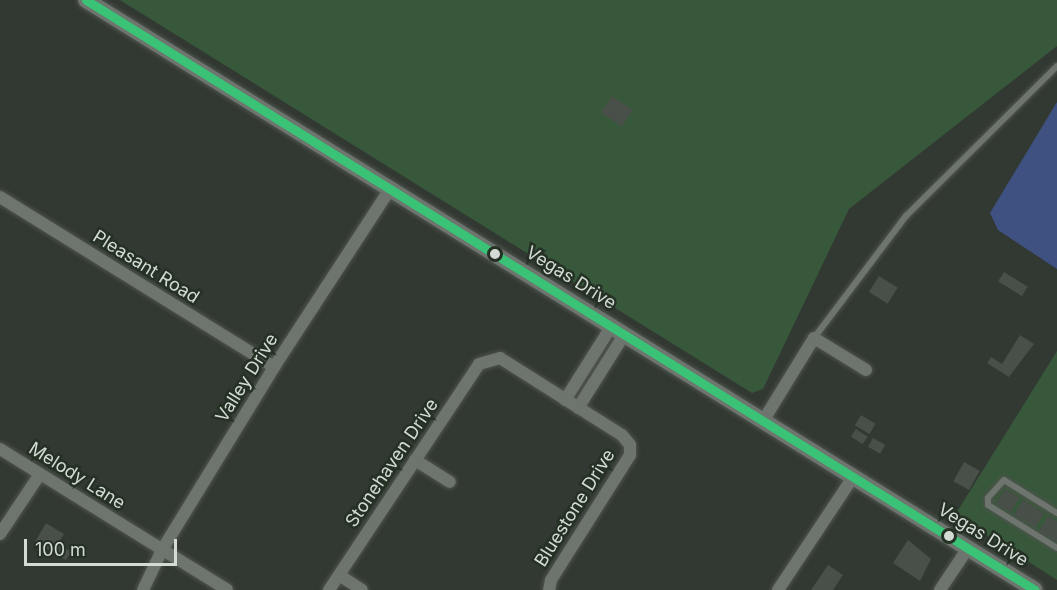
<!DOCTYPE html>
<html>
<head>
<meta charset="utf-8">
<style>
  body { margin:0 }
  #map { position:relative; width:1057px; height:590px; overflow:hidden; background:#323832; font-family:Inter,sans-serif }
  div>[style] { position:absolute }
  .green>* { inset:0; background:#37583a }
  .water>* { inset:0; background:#3e5181 }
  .building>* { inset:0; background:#494f49; transform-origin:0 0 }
  .roads { filter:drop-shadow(0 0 2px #4f544f) drop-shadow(0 0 2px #4f544f) }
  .service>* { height:6px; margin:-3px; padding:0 3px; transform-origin:3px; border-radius:3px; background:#6e746e }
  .minor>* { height:12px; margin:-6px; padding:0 6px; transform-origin:6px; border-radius:6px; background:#6e746e }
  .secondary>* { height:16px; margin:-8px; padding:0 8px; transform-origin:8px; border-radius:8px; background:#6e746e }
  .bus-1>* { height:9px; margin:-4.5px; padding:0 4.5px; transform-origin:4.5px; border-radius:4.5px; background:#3ac276 }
  .dots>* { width:16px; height:16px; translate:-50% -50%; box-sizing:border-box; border:3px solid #253125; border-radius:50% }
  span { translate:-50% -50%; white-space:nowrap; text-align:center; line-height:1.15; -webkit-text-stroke:5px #253125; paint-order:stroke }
  .street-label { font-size:18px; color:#d3dbd4 }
  .scale { position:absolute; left:24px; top:539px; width:153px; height:27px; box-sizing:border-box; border:3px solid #d3dbd4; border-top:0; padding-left:8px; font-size:18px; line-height:21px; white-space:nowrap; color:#d3dbd4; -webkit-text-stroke:4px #253125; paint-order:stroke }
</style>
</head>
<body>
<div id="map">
  <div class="green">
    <div style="clip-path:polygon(120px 0,1057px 0,1057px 46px,849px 209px,763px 389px,752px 393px)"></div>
    <div style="clip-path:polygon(1057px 351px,1057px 580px,955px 515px)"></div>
  </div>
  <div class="water">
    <div style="clip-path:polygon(1057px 102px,1057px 269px,998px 230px,990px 213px)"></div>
  </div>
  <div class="building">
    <div style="left:612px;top:96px;width:25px;height:20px;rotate:34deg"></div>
    <div style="left:1004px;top:272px;width:28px;height:11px;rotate:32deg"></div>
    <div style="left:879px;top:276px;width:22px;height:19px;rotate:32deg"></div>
    <div style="clip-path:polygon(1020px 335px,1034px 344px,1009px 377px,987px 363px,991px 357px,1002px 364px)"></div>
    <div style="left:861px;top:415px;width:17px;height:12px;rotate:31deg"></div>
    <div style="left:856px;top:429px;width:14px;height:9px;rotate:34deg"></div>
    <div style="left:873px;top:438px;width:14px;height:10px;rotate:30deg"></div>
    <div style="left:964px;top:462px;width:18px;height:22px;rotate:29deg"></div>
    <div style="left:1005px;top:489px;width:17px;height:17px;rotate:31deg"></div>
    <div style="left:1023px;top:500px;width:25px;height:17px;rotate:32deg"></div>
    <div style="clip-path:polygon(1048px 516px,1057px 521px,1057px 542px,1039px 531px)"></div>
    <div style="clip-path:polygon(46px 523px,64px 534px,58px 544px,71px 552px,66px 560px,35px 542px)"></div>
    <div style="clip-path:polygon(908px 540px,931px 559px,920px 581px,893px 563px)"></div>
    <div style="clip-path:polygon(828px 565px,843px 575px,833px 590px,811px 590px)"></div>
  </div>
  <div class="roads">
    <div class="service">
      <div style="left:814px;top:338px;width:153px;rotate:-53deg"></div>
      <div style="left:906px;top:216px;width:213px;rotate:-44.8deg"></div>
      <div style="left:1057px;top:513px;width:62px;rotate:-148.1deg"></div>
      <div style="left:1004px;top:480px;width:24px;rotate:132deg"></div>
      <div style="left:988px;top:498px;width:7px;rotate:90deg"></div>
      <div style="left:988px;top:505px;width:81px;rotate:31.9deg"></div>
    </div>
    <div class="minor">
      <div style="left:0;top:197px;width:322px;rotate:31.8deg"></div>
      <div style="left:565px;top:400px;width:86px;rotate:-57.8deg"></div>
      <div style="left:578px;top:408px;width:86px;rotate:-57.8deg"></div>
      <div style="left:763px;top:421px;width:97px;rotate:-58.4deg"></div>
      <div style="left:814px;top:338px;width:61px;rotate:31.6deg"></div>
      <div style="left:0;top:449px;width:267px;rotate:31.8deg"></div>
      <div style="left:415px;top:460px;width:41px;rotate:32.2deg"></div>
      <div style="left:0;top:534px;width:72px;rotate:-56.3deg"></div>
      <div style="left:339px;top:575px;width:27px;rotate:33deg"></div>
      <div style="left:143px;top:590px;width:44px;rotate:-64.6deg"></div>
      <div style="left:162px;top:550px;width:215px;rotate:-58.5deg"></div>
      <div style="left:274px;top:367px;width:212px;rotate:-56.9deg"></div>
      <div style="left:329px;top:590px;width:271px;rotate:-56.4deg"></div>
      <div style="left:479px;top:364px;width:22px;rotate:-16deg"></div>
      <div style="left:500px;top:358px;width:144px;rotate:32.3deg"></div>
      <div style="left:622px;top:435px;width:13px;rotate:51deg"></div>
      <div style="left:630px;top:445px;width:10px;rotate:90deg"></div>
      <div style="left:630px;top:455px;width:148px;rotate:122.3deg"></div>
      <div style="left:551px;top:580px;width:10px;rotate:101deg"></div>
      <div style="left:778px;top:590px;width:136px;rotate:-56.4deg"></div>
      <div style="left:940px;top:590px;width:50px;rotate:-56.3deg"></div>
    </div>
    <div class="secondary">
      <div style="left:86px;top:0;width:1117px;rotate:31.87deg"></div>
    </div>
  </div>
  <div class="bus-1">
    <div style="left:86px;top:0;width:1117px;rotate:31.87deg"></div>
  </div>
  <div class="dots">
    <div style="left:495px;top:254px;background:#d3dbd4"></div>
    <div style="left:949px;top:536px;background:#d3dbd4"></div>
  </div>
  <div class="street-label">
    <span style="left:146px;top:267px;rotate:32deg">Pleasant Road</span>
    <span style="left:571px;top:278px;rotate:32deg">Vegas Drive</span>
    <span style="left:247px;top:378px;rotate:-58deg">Valley Drive</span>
    <span style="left:392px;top:463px;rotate:-56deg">Stonehaven Drive</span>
    <span style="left:77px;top:476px;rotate:32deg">Melody Lane</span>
    <span style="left:575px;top:508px;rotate:-58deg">Bluestone Drive</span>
    <span style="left:983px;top:535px;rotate:32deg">Vegas Drive</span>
  </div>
  <div class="scale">100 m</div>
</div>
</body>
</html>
